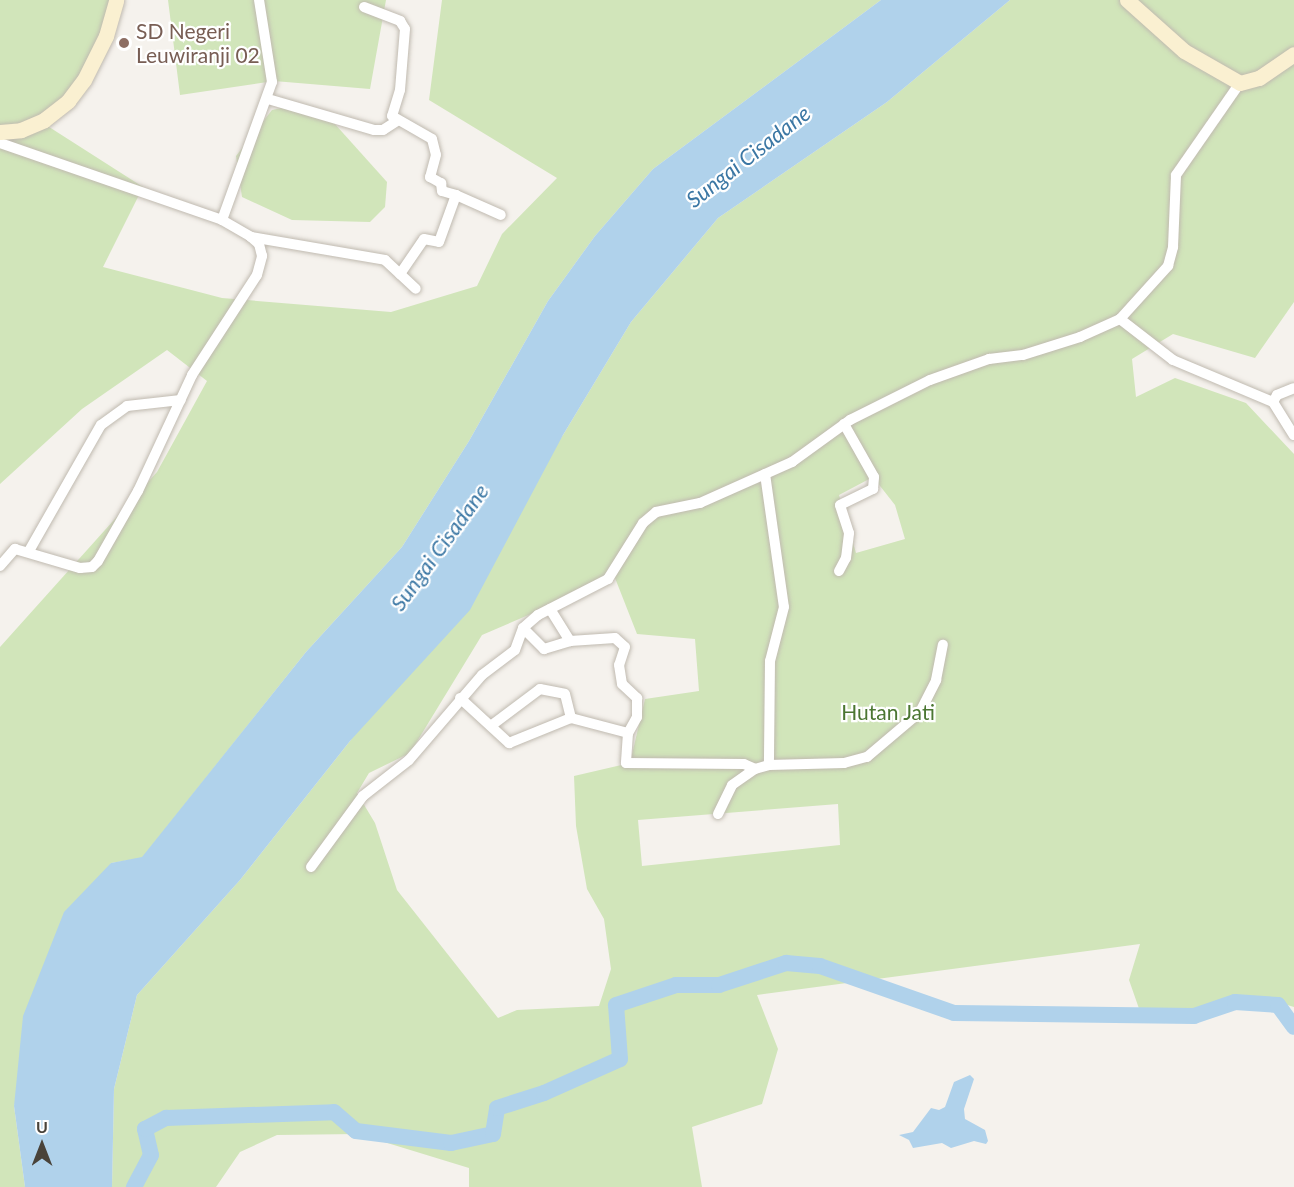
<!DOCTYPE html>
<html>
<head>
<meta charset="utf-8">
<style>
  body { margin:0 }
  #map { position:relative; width:1294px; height:1187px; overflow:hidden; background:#f5f2ed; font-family:Lato,sans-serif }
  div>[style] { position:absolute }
  .green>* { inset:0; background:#d1e5ba }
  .water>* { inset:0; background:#b0d2eb }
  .river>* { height:16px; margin:-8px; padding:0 8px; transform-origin:8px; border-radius:8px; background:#b0d2eb }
  .roads { filter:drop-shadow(0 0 2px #c0bab0) drop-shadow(0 0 2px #c0bab0) }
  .street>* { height:10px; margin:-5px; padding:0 5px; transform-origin:5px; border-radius:5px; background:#fff }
  .secondary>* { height:15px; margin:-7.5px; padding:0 7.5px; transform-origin:7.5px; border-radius:7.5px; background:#faf0d1 }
  .dots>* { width:16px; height:16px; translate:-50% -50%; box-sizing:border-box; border:3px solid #fff; border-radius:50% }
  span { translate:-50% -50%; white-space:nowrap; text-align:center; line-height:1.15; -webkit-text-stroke:4.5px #fff; paint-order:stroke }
  .education-label { font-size:21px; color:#785e54 }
  .left { translate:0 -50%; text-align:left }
  .park-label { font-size:21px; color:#4b7632 }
  .water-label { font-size:22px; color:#3b77a4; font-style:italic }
  .north { position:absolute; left:12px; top:1115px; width:60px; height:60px; -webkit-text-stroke:4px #fff; paint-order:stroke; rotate:0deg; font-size:16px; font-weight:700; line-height:24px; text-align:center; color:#49433a }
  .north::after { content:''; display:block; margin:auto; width:21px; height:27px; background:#49433a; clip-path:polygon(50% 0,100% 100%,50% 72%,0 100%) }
</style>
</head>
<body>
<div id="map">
  <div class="green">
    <div style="clip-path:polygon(0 0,117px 0,93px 74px,46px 125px,143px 187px,103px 267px,222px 298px,391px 312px,477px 286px,502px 234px,557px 178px,429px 100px,442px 0,881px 0,653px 169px,595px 236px,548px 301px,469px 441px,402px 547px,306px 652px,142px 858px,111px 863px,14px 1106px,25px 1187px,0 1187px,0 647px,157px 472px,207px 381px,167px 350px,82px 409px,0 484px)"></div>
    <div style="clip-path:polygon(168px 0,386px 0,370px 89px,274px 81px,180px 95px)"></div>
    <div style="clip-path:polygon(evenodd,1010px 0,1294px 0,1294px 302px,1255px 358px,1173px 334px,1132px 359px,1136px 397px,1175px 378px,1246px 403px,1294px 454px,1294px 1007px,1271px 1000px,1183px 1022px,1143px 1020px,1129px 980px,1140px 944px,757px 995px,778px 1049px,762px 1104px,692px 1127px,702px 1187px,469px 1187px,469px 1168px,358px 1134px,277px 1135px,240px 1152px,216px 1187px,112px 1187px,114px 1089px,137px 995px,240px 880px,350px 741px,563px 435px,631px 322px,718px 218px,887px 102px,1010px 0,873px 477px,895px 505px,905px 539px,856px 553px,839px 495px,873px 477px,1010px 0,615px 578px,637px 634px,695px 639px,699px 691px,645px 699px,630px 763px,574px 776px,576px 826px,587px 889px,604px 919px,611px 969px,599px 1006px,517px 1010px,498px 1018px,397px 890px,375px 823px,357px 793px,369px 773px,410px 753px,482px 635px,615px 578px,1010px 0,838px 804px,840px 845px,642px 866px,638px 820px,838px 804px)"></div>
    <div style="clip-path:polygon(299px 104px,334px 123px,387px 182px,385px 207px,370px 222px,292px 220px,242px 197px,236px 156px,272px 110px)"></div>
  </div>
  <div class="water">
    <div style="clip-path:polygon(881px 0,1010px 0,887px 102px,718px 218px,631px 322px,563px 435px,470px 610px,350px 741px,240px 880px,137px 995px,114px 1089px,112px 1187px,25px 1187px,14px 1106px,23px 1016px,64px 912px,111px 863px,142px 857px,306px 652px,402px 547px,469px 441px,548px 301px,595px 236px,653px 169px)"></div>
    <div style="clip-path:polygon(970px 1075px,974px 1079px,964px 1109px,965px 1119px,985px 1130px,988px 1141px,986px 1144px,974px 1141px,951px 1148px,942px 1143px,913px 1148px,909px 1140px,899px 1135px,913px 1132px,931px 1108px,939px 1110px,945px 1107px,954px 1082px)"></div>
  </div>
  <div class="river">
    <div style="left:134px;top:1187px;width:36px;rotate:-62deg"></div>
    <div style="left:151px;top:1155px;width:27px;rotate:-103deg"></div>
    <div style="left:145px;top:1129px;width:24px;rotate:-28deg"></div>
    <div style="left:166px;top:1118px;width:168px;rotate:-2deg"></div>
    <div style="left:334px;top:1112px;width:29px;rotate:41deg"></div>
    <div style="left:356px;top:1131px;width:96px;rotate:7.2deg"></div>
    <div style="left:451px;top:1143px;width:43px;rotate:-12.1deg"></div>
    <div style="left:493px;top:1134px;width:26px;rotate:-81deg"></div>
    <div style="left:497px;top:1108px;width:49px;rotate:-17.7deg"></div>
    <div style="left:544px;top:1093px;width:83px;rotate:-24.1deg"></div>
    <div style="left:620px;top:1059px;width:54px;rotate:-94.2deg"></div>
    <div style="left:616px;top:1005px;width:63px;rotate:-18.4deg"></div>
    <div style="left:676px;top:985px;width:43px"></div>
    <div style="left:719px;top:985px;width:71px;rotate:-18.2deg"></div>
    <div style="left:786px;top:963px;width:34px;rotate:5deg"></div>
    <div style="left:820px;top:966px;width:142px;rotate:19.3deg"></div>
    <div style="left:954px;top:1013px;width:240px;rotate:0.7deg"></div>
    <div style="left:1194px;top:1016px;width:43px;rotate:-18.9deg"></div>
    <div style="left:1235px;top:1002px;width:43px;rotate:4deg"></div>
    <div style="left:1278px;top:1005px;width:27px;rotate:54deg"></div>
  </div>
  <div class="roads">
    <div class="street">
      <div style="left:364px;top:7px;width:39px;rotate:21deg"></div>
      <div style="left:400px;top:21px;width:9px;rotate:58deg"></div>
      <div style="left:405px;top:29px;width:61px;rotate:94.7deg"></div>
      <div style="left:400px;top:90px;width:27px;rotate:107deg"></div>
      <div style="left:392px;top:116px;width:46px;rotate:29.9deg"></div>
      <div style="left:432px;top:139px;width:16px;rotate:76deg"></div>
      <div style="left:436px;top:155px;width:23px;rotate:105deg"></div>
      <div style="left:430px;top:177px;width:13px;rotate:29deg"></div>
      <div style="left:441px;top:183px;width:8px;rotate:83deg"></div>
      <div style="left:442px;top:191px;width:15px;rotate:16deg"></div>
      <div style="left:268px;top:99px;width:110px;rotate:16.3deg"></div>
      <div style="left:374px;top:130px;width:9px"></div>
      <div style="left:383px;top:130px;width:17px;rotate:-33deg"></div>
      <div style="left:0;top:143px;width:235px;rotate:19.1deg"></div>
      <div style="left:222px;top:220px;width:34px;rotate:30deg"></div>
      <div style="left:251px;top:237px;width:136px;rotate:9.7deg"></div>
      <div style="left:385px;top:260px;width:42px;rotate:43.1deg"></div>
      <div style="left:222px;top:220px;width:147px;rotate:-70.1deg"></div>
      <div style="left:272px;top:82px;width:83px;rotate:-99deg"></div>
      <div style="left:400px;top:274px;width:42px;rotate:-55.6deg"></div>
      <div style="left:424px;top:239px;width:15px;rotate:11deg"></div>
      <div style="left:439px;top:242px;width:50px;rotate:-70.1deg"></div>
      <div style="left:456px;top:195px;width:49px;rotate:24deg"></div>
      <div style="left:1120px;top:319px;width:67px;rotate:37.7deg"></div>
      <div style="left:1173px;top:360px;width:108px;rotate:22.8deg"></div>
      <div style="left:1273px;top:402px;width:39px;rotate:58deg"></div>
      <div style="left:1273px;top:402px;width:8px;rotate:-60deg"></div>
      <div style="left:1277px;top:395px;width:18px;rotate:-22deg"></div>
      <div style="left:765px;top:474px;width:134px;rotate:81.9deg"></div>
      <div style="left:784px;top:607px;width:56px;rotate:104.5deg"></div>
      <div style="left:770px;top:661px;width:104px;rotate:90.6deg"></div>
      <div style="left:29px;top:551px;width:145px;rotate:-60.3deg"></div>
      <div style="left:101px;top:425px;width:32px;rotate:-36deg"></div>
      <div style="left:127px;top:406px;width:54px;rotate:-6.3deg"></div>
      <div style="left:0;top:566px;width:23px;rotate:-49deg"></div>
      <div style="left:15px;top:549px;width:68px;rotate:16.3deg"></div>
      <div style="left:80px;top:568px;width:12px;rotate:-5deg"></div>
      <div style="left:92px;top:567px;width:8px;rotate:-45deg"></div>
      <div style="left:98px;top:561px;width:81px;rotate:-60.3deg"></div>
      <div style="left:138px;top:491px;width:128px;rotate:-65deg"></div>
      <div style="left:192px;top:375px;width:119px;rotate:-57deg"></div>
      <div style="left:257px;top:275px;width:20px;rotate:-75deg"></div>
      <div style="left:262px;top:256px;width:12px;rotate:-104deg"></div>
      <div style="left:259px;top:244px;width:11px;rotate:-139deg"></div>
      <div style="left:839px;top:571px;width:15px;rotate:-62deg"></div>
      <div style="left:846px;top:558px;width:25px;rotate:-83deg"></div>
      <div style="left:849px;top:533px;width:29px;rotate:-108deg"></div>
      <div style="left:840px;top:505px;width:37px;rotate:-26deg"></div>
      <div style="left:873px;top:489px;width:12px;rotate:-85deg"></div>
      <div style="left:874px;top:477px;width:61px;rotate:-119.5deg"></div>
      <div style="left:550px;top:609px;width:38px;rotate:58deg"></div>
      <div style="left:570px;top:641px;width:45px;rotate:-3.8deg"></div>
      <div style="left:615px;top:638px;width:13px;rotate:42deg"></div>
      <div style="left:625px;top:647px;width:19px;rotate:108deg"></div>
      <div style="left:619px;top:665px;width:19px;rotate:81deg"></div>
      <div style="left:622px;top:684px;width:21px;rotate:43deg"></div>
      <div style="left:637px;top:698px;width:19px;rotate:90deg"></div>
      <div style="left:637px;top:717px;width:18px;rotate:119deg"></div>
      <div style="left:523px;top:628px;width:30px;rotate:45deg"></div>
      <div style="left:544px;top:649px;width:27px;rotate:-17deg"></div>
      <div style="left:460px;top:698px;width:67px;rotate:42.6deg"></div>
      <div style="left:509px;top:743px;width:67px;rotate:-22deg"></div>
      <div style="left:571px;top:718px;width:59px;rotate:14.7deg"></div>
      <div style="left:628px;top:733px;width:30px;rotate:94deg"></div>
      <div style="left:626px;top:763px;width:118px;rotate:0.5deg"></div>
      <div style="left:744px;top:764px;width:12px;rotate:24deg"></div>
      <div style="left:492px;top:725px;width:60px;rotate:-36.9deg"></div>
      <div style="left:540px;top:689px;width:25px;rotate:11deg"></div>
      <div style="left:565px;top:694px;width:25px;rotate:76deg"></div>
      <div style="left:718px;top:814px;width:32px;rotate:-64deg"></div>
      <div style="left:732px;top:785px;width:28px;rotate:-35deg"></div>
      <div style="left:755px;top:769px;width:15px;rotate:-16deg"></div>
      <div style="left:769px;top:765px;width:75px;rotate:-1.5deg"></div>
      <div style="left:844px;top:763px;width:24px;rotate:-15deg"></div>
      <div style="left:867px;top:757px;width:70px;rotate:-40.3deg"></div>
      <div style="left:920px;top:712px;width:36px;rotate:-63deg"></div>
      <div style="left:936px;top:680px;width:36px;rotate:-79deg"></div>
      <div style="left:311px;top:867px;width:88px;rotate:-53.8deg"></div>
      <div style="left:363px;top:796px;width:58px;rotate:-38deg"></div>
      <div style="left:409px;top:760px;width:112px;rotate:-49.3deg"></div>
      <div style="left:482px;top:675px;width:41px;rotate:-37.1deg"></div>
      <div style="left:515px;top:650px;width:23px;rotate:-70deg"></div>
      <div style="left:523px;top:628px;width:20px;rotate:-41deg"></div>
      <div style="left:538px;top:615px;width:79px;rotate:-27.2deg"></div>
      <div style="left:608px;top:579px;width:66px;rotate:-58deg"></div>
      <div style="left:643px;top:523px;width:17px;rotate:-40deg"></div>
      <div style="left:656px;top:512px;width:45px;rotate:-11.6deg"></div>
      <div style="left:700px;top:503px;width:101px;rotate:-24deg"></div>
      <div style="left:792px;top:462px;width:72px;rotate:-35.9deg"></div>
      <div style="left:850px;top:420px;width:89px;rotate:-26.6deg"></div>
      <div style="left:930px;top:380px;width:63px;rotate:-19.6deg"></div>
      <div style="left:989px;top:359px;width:34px;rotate:-7deg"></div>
      <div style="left:1023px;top:355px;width:60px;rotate:-17.5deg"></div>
      <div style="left:1080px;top:337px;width:44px;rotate:-24.2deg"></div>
      <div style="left:1120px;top:319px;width:72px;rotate:-47.8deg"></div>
      <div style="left:1168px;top:266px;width:20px;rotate:-75deg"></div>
      <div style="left:1173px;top:247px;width:72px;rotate:-87.6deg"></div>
      <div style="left:1176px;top:175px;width:112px;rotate:-55.2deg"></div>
    </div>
    <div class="secondary">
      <div style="left:1127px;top:0;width:76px;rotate:41.8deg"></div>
      <div style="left:1184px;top:51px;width:64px;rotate:29.7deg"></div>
      <div style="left:1240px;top:83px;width:20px;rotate:-15deg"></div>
      <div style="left:1259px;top:78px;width:42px;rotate:-34.4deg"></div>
      <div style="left:0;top:132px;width:21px;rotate:-5deg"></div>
      <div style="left:21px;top:130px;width:25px;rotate:-23deg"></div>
      <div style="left:44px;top:120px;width:31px;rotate:-38deg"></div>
      <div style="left:68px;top:101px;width:26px;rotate:-53deg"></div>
      <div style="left:84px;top:80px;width:49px;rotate:-63.4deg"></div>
      <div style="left:106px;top:36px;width:37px;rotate:-74deg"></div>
    </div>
  </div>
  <div class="dots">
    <div style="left:124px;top:43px;background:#8d6e63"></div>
  </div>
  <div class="education-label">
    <span class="left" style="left:136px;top:43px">SD Negeri<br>Leuwiranji 02</span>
  </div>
  <div class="park-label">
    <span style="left:888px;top:712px">Hutan Jati</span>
  </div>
  <div class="water-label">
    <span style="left:748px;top:156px;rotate:-38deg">Sungai Cisadane</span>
    <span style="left:439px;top:547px;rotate:-54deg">Sungai Cisadane</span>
  </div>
  <div class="north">U</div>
</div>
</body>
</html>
